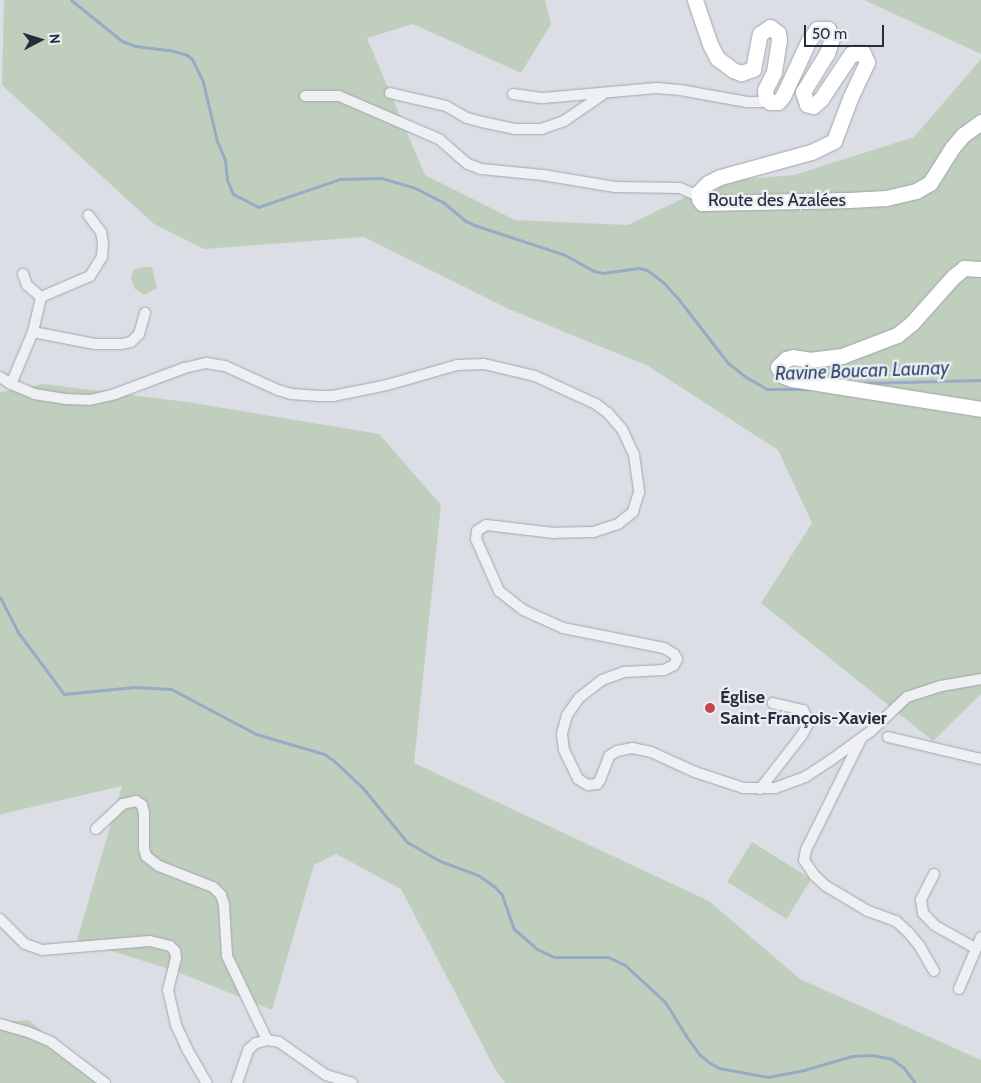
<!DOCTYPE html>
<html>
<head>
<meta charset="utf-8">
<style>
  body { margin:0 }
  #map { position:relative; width:981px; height:1083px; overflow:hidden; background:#dbdfe5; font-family:Cabin,sans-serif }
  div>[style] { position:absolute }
  .green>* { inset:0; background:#c0cfbd; transform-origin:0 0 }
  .stream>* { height:3px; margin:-1.5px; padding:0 1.5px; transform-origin:1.5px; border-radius:1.5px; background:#97abc5 }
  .roads { filter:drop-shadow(0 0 1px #a1a6af) drop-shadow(0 0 1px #a1a6af) }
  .street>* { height:10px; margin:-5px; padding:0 5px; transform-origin:5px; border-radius:5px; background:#eef0f4 }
  .secondary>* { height:15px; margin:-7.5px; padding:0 7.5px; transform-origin:7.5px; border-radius:7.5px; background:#fff }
  .dots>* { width:14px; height:14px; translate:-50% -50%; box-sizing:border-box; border:2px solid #ebeef3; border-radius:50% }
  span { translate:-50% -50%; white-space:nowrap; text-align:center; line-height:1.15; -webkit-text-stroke:4.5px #ebeef3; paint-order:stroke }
  .street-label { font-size:18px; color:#262c3b }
  .poi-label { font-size:18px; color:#262c3b; font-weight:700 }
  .left { translate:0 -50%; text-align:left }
  .water-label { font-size:19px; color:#32496d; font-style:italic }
  .north { position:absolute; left:15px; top:15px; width:50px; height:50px; -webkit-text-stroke:4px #ebeef3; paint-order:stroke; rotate:85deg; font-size:14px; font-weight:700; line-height:20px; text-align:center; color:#262c3b }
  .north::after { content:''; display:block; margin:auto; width:18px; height:22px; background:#262c3b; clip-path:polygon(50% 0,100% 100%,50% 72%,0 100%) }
  .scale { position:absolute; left:804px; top:25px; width:80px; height:22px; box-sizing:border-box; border:2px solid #262c3b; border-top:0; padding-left:6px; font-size:15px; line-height:18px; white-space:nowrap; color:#262c3b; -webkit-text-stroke:4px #ebeef3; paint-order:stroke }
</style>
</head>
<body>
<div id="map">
  <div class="green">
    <div style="clip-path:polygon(4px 0,545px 0,551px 24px,521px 73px,413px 24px,367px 38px,425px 175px,515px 220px,628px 225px,719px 181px,794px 175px,914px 137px,981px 59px,981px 694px,933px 741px,761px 603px,812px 523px,778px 450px,648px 366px,511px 310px,364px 237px,204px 249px,154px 224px,2px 85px)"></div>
    <div style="clip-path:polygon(864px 0,981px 0,981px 54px)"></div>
    <div style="clip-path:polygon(145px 267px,152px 267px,157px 288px,144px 295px,135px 289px,131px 278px,133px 270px)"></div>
    <div style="clip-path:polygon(44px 384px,187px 402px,379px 434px,441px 505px,414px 763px,709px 901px,800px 979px,981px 1060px,981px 1083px,505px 1083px,495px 1069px,401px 889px,336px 854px,314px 865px,272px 1010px,175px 971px,77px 940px,122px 786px,2px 814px,0 816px,0 392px)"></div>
    <div style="left:752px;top:842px;width:70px;height:47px;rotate:32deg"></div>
    <div style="clip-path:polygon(29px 1020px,102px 1083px,0 1083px,0 1022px)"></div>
  </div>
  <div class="stream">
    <div style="left:71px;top:0;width:65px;rotate:38.8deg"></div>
    <div style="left:122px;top:41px;width:14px;rotate:21deg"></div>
    <div style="left:135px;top:46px;width:35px;rotate:7deg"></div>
    <div style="left:170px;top:50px;width:18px;rotate:16deg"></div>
    <div style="left:187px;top:55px;width:6px;rotate:39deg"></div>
    <div style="left:192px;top:59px;width:25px;rotate:64deg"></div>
    <div style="left:203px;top:82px;width:61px;rotate:76.7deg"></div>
    <div style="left:217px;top:141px;width:21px;rotate:67deg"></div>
    <div style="left:225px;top:160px;width:20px;rotate:84deg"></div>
    <div style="left:227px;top:180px;width:15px;rotate:67deg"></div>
    <div style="left:233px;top:194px;width:28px;rotate:27deg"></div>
    <div style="left:258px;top:207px;width:87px;rotate:-18.9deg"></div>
    <div style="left:340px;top:179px;width:41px;rotate:-1.4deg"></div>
    <div style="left:381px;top:178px;width:33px;rotate:16deg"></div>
    <div style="left:413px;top:187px;width:34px;rotate:27deg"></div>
    <div style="left:443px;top:202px;width:30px;rotate:40deg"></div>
    <div style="left:466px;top:221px;width:9px;rotate:27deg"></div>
    <div style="left:474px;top:225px;width:96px;rotate:18.2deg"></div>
    <div style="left:565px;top:255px;width:33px;rotate:29deg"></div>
    <div style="left:594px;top:271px;width:9px;rotate:13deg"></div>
    <div style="left:603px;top:273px;width:36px;rotate:-8deg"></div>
    <div style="left:639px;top:268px;width:8px;rotate:14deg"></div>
    <div style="left:647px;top:270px;width:20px;rotate:37deg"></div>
    <div style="left:663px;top:282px;width:25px;rotate:48deg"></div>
    <div style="left:680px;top:301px;width:78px;rotate:52.3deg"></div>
    <div style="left:728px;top:363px;width:23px;rotate:38deg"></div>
    <div style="left:746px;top:377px;width:24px;rotate:30deg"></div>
    <div style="left:767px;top:389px;width:47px"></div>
    <div style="left:864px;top:383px;width:117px;rotate:-1.5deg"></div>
    <div style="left:0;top:597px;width:38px;rotate:63deg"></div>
    <div style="left:17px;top:631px;width:79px;rotate:53.3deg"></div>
    <div style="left:64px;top:694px;width:70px;rotate:-5.7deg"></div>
    <div style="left:134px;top:687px;width:37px;rotate:3deg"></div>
    <div style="left:171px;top:689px;width:96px;rotate:27.9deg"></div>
    <div style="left:256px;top:734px;width:71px;rotate:16.4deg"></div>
    <div style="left:324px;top:754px;width:11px;rotate:34deg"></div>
    <div style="left:333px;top:760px;width:40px;rotate:43deg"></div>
    <div style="left:362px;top:787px;width:71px;rotate:50.7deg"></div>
    <div style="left:407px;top:842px;width:38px;rotate:30deg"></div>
    <div style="left:440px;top:861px;width:40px;rotate:20.2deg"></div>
    <div style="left:478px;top:875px;width:19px;rotate:35deg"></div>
    <div style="left:494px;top:886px;width:12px;rotate:48deg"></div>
    <div style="left:502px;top:895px;width:36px;rotate:71deg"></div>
    <div style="left:514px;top:929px;width:30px;rotate:41deg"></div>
    <div style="left:537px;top:949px;width:19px;rotate:25deg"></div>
    <div style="left:554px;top:957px;width:54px"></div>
    <div style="left:608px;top:957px;width:19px;rotate:25deg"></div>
    <div style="left:625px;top:965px;width:54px;rotate:42.8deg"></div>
    <div style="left:665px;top:1002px;width:40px;rotate:58deg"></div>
    <div style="left:686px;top:1036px;width:24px;rotate:54deg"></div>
    <div style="left:700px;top:1055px;width:13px;rotate:39deg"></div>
    <div style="left:710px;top:1063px;width:10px;rotate:29deg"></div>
    <div style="left:719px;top:1068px;width:50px;rotate:10.4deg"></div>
    <div style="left:768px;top:1077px;width:37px;rotate:-11deg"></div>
    <div style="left:804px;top:1070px;width:50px;rotate:-16.3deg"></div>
    <div style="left:852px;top:1056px;width:20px;rotate:-3deg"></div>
    <div style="left:872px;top:1055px;width:20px;rotate:11deg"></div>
    <div style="left:892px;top:1059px;width:15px;rotate:37deg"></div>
    <div style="left:904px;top:1068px;width:19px;rotate:54deg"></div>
  </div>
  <div class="roads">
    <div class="street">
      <div style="left:390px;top:93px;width:57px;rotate:13.1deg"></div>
      <div style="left:446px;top:106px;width:24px;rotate:30deg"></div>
      <div style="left:467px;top:118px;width:16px;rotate:15deg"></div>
      <div style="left:482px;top:122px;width:33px;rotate:12deg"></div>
      <div style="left:514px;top:129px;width:27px"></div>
      <div style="left:541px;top:129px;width:24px;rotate:-19deg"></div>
      <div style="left:564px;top:121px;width:46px;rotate:-34.4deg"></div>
      <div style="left:513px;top:94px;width:30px;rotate:8deg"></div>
      <div style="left:543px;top:98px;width:114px;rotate:-5deg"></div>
      <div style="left:657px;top:88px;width:23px;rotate:5deg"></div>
      <div style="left:680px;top:90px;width:68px;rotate:10.2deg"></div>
      <div style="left:747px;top:102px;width:23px"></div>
      <div style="left:305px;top:96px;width:34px"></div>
      <div style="left:339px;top:96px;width:109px;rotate:23.3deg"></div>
      <div style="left:439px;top:139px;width:38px;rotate:41deg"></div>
      <div style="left:468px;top:164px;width:14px;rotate:21deg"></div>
      <div style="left:481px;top:169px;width:62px;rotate:5.5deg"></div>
      <div style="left:543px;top:175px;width:73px;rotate:9.5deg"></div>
      <div style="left:615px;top:187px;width:65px;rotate:0.9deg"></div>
      <div style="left:680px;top:188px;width:20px;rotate:24deg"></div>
      <div style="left:23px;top:274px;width:12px;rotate:70deg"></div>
      <div style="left:27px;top:285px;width:18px;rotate:41deg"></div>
      <div style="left:41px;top:297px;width:53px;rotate:-23.2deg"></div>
      <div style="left:90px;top:276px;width:22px;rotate:-58deg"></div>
      <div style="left:102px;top:257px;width:13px;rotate:-86deg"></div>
      <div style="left:103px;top:244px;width:12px;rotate:-99deg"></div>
      <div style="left:101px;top:232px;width:21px;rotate:-127deg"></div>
      <div style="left:33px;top:332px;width:63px;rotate:11deg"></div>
      <div style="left:95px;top:344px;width:27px"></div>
      <div style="left:122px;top:344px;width:9px;rotate:-13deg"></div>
      <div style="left:131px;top:342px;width:11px;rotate:-45deg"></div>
      <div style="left:139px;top:334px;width:22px;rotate:-74deg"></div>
      <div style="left:0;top:377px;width:13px;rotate:32deg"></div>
      <div style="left:11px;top:384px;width:25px;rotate:23deg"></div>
      <div style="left:34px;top:394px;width:31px;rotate:9deg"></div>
      <div style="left:65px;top:399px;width:25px;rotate:2deg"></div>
      <div style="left:90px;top:400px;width:26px;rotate:-13deg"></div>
      <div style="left:115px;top:394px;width:74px;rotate:-20.6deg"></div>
      <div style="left:184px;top:368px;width:23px;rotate:-13deg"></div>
      <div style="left:206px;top:363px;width:19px;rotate:9deg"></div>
      <div style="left:225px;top:366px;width:58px;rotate:24.4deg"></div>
      <div style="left:278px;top:390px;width:14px;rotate:17deg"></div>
      <div style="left:291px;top:394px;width:28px;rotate:4deg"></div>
      <div style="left:319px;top:396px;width:14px"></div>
      <div style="left:333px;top:396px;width:55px;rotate:-11.5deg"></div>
      <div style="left:387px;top:385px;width:73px;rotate:-15.9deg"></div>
      <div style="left:457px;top:365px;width:27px;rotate:-2deg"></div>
      <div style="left:484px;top:364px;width:52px;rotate:13.2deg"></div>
      <div style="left:535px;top:376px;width:67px;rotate:24.7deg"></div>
      <div style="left:596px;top:404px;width:15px;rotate:37deg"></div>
      <div style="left:608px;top:413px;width:21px;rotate:49deg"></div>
      <div style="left:622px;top:429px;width:29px;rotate:65deg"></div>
      <div style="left:634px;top:455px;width:37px;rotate:82deg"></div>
      <div style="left:639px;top:492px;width:21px;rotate:107deg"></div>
      <div style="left:633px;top:512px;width:19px;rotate:141deg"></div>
      <div style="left:618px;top:524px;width:26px;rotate:162deg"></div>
      <div style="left:593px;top:532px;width:39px;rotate:179deg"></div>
      <div style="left:554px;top:533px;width:68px;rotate:-173.3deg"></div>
      <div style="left:486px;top:525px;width:11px;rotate:146deg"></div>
      <div style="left:477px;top:531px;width:8px;rotate:97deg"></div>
      <div style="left:476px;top:539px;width:57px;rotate:66.1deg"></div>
      <div style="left:499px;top:591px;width:31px;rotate:38deg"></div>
      <div style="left:523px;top:610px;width:44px;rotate:24.2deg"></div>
      <div style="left:563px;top:628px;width:103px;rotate:11.2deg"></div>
      <div style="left:664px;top:648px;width:12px;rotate:31deg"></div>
      <div style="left:674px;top:654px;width:6px;rotate:59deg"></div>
      <div style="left:677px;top:659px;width:7px;rotate:117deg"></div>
      <div style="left:674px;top:665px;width:11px;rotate:153deg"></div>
      <div style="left:664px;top:670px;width:40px;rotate:177.1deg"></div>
      <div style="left:624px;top:672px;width:23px;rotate:160deg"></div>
      <div style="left:602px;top:680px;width:29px;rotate:142deg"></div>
      <div style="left:579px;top:698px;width:21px;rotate:125deg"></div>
      <div style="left:567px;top:715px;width:20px;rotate:105deg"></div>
      <div style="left:562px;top:734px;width:16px;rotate:83deg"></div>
      <div style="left:564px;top:750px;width:32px;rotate:64deg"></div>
      <div style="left:578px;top:779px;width:12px;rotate:31deg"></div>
      <div style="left:588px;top:785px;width:9px;rotate:-6deg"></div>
      <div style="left:597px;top:784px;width:5px;rotate:-53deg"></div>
      <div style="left:600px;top:780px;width:26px;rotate:-69deg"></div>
      <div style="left:609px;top:756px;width:9px;rotate:-32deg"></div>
      <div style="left:617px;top:751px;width:15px;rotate:-11deg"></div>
      <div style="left:632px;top:748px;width:19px;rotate:12deg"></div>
      <div style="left:651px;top:752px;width:48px;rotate:24.4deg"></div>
      <div style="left:695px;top:772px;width:51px;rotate:18.4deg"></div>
      <div style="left:743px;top:788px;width:32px"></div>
      <div style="left:775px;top:788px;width:32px;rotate:-20deg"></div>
      <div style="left:805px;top:777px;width:31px;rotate:-33deg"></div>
      <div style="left:831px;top:760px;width:49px;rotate:-35.9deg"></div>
      <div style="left:871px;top:731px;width:50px;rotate:-43.4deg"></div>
      <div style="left:907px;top:697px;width:36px;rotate:-18deg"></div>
      <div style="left:941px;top:686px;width:41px;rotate:-9.9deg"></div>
      <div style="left:11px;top:384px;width:56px;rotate:-67.1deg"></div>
      <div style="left:33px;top:332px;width:36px;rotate:-77deg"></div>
      <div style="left:888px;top:737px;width:96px;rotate:13.3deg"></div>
      <div style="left:861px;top:739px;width:124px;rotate:116.4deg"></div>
      <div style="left:806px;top:850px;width:10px;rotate:101deg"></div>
      <div style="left:804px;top:860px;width:18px;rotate:56deg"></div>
      <div style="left:814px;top:875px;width:16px;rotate:43deg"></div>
      <div style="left:826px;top:886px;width:49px;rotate:30.8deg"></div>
      <div style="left:868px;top:911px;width:30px;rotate:20deg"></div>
      <div style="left:896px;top:921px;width:16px;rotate:43deg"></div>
      <div style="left:908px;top:932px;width:17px;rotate:50deg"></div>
      <div style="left:919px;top:945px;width:30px;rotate:60deg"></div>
      <div style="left:760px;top:789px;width:68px;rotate:-52.1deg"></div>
      <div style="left:802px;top:735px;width:13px;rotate:-61deg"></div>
      <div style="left:808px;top:724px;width:7px;rotate:-98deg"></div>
      <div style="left:807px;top:717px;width:8px;rotate:-120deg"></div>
      <div style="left:803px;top:710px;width:31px;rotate:-167deg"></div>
      <div style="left:96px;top:829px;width:37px;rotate:-43deg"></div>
      <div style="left:123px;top:804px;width:13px;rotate:-13deg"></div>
      <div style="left:136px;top:801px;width:7px;rotate:34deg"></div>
      <div style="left:142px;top:805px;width:8px;rotate:76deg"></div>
      <div style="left:144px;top:813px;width:35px;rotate:90deg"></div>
      <div style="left:144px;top:848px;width:8px;rotate:76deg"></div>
      <div style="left:146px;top:856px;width:16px;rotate:38deg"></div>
      <div style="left:159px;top:866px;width:58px;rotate:21.3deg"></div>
      <div style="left:213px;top:887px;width:11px;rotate:45deg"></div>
      <div style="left:221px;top:895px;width:10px;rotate:73deg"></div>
      <div style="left:224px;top:905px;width:51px;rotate:86.6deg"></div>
      <div style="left:227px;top:956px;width:93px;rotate:64.5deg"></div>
      <div style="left:934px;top:874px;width:29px;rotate:117deg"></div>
      <div style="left:921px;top:900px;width:13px;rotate:81deg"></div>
      <div style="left:923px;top:913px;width:16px;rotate:47deg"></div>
      <div style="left:934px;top:925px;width:47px;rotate:29.3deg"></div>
      <div style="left:0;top:919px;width:35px;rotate:45deg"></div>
      <div style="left:25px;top:944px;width:18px;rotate:19deg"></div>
      <div style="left:42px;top:950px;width:108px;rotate:-4.8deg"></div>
      <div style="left:150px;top:941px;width:21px;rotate:14deg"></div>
      <div style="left:170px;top:946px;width:7px;rotate:45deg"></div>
      <div style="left:175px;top:951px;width:7px;rotate:82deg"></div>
      <div style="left:176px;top:958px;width:33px;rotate:104deg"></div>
      <div style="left:168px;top:990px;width:36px;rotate:77deg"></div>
      <div style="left:176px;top:1025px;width:26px;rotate:65deg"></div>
      <div style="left:187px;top:1049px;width:39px;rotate:60deg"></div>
      <div style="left:959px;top:989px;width:56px;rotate:-67.1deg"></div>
      <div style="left:0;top:1024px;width:29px;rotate:16deg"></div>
      <div style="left:28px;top:1032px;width:25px;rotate:23deg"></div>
      <div style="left:51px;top:1042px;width:68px;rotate:37.2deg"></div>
      <div style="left:237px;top:1083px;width:36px;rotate:-71deg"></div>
      <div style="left:249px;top:1049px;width:9px;rotate:-41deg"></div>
      <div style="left:256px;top:1043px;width:11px;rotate:-15deg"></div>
      <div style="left:267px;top:1040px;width:12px;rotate:9deg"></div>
      <div style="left:279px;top:1042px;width:57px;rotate:35.1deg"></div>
      <div style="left:326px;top:1075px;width:27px;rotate:17deg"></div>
    </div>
    <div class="secondary">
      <div style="left:695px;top:0;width:46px;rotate:71.2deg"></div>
      <div style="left:710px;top:44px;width:16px;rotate:63deg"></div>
      <div style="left:717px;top:58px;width:20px;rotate:37deg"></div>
      <div style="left:733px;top:70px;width:9px;rotate:21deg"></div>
      <div style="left:741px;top:73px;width:13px;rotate:-18deg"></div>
      <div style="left:753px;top:69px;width:36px;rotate:-79deg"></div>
      <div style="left:760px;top:34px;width:12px;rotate:-35deg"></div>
      <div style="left:770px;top:27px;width:10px;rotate:37deg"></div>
      <div style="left:778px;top:33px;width:7px;rotate:82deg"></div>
      <div style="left:779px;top:40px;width:32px;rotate:99deg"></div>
      <div style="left:774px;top:72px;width:20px;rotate:117deg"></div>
      <div style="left:765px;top:90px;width:8px;rotate:83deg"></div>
      <div style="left:766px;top:98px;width:6px;rotate:45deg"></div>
      <div style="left:770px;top:102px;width:8px"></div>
      <div style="left:778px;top:102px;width:8px;rotate:-50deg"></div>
      <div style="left:783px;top:96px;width:60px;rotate:-65.2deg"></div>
      <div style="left:808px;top:42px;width:16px;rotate:-55deg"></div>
      <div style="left:817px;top:29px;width:11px"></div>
      <div style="left:828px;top:29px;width:10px;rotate:66deg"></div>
      <div style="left:832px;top:38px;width:16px;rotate:108deg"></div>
      <div style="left:827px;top:53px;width:46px;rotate:121.6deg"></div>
      <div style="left:803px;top:92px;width:13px;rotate:72deg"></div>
      <div style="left:807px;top:104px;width:6px;rotate:18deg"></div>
      <div style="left:813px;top:106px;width:11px;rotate:-41deg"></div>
      <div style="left:821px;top:99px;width:54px;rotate:-56.3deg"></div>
      <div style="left:851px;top:54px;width:12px;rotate:-5deg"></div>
      <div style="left:863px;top:53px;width:10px;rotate:66deg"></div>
      <div style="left:867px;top:62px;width:38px;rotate:115deg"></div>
      <div style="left:851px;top:96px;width:48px;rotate:110.7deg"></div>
      <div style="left:834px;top:141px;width:25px;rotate:154deg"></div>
      <div style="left:811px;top:152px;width:94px;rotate:164.6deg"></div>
      <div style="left:720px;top:177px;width:13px;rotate:153deg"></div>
      <div style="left:708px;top:183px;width:13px;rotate:135deg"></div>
      <div style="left:699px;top:192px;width:7px;rotate:90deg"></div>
      <div style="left:699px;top:199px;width:5px;rotate:53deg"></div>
      <div style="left:702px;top:203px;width:147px;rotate:-1.2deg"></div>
      <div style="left:849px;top:200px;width:37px;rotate:-3deg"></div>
      <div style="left:886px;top:198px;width:31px;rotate:-13deg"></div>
      <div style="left:916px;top:191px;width:16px;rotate:-30deg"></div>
      <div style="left:930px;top:183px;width:41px;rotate:-57.8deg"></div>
      <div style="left:952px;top:148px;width:17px;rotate:-50deg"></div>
      <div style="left:963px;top:135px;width:22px;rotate:-36deg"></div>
      <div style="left:981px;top:269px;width:17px;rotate:-177deg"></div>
      <div style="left:964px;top:268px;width:14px;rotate:141deg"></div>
      <div style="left:953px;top:277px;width:62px;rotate:131.7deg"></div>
      <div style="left:912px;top:323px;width:19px;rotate:141deg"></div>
      <div style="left:897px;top:335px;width:59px;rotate:159.1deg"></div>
      <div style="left:842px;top:356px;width:31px;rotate:173deg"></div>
      <div style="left:811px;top:360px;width:18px;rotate:-171deg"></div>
      <div style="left:793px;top:357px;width:7px;rotate:164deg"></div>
      <div style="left:786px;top:359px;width:11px;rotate:135deg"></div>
      <div style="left:778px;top:367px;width:11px;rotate:56deg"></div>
      <div style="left:784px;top:376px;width:9px;rotate:21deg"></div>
      <div style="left:792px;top:379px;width:191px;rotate:9deg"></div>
    </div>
  </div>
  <div class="dots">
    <div style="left:710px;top:708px;background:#c9424f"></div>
  </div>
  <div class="street-label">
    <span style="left:777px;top:200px">Route des Azalées</span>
  </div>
  <div class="poi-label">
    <span class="left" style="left:720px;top:708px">Église<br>Saint-François-Xavier</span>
  </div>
  <div class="water-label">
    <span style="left:862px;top:371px;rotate:-2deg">Ravine Boucan Launay</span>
  </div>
  <div class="north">N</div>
  <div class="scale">50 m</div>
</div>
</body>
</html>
